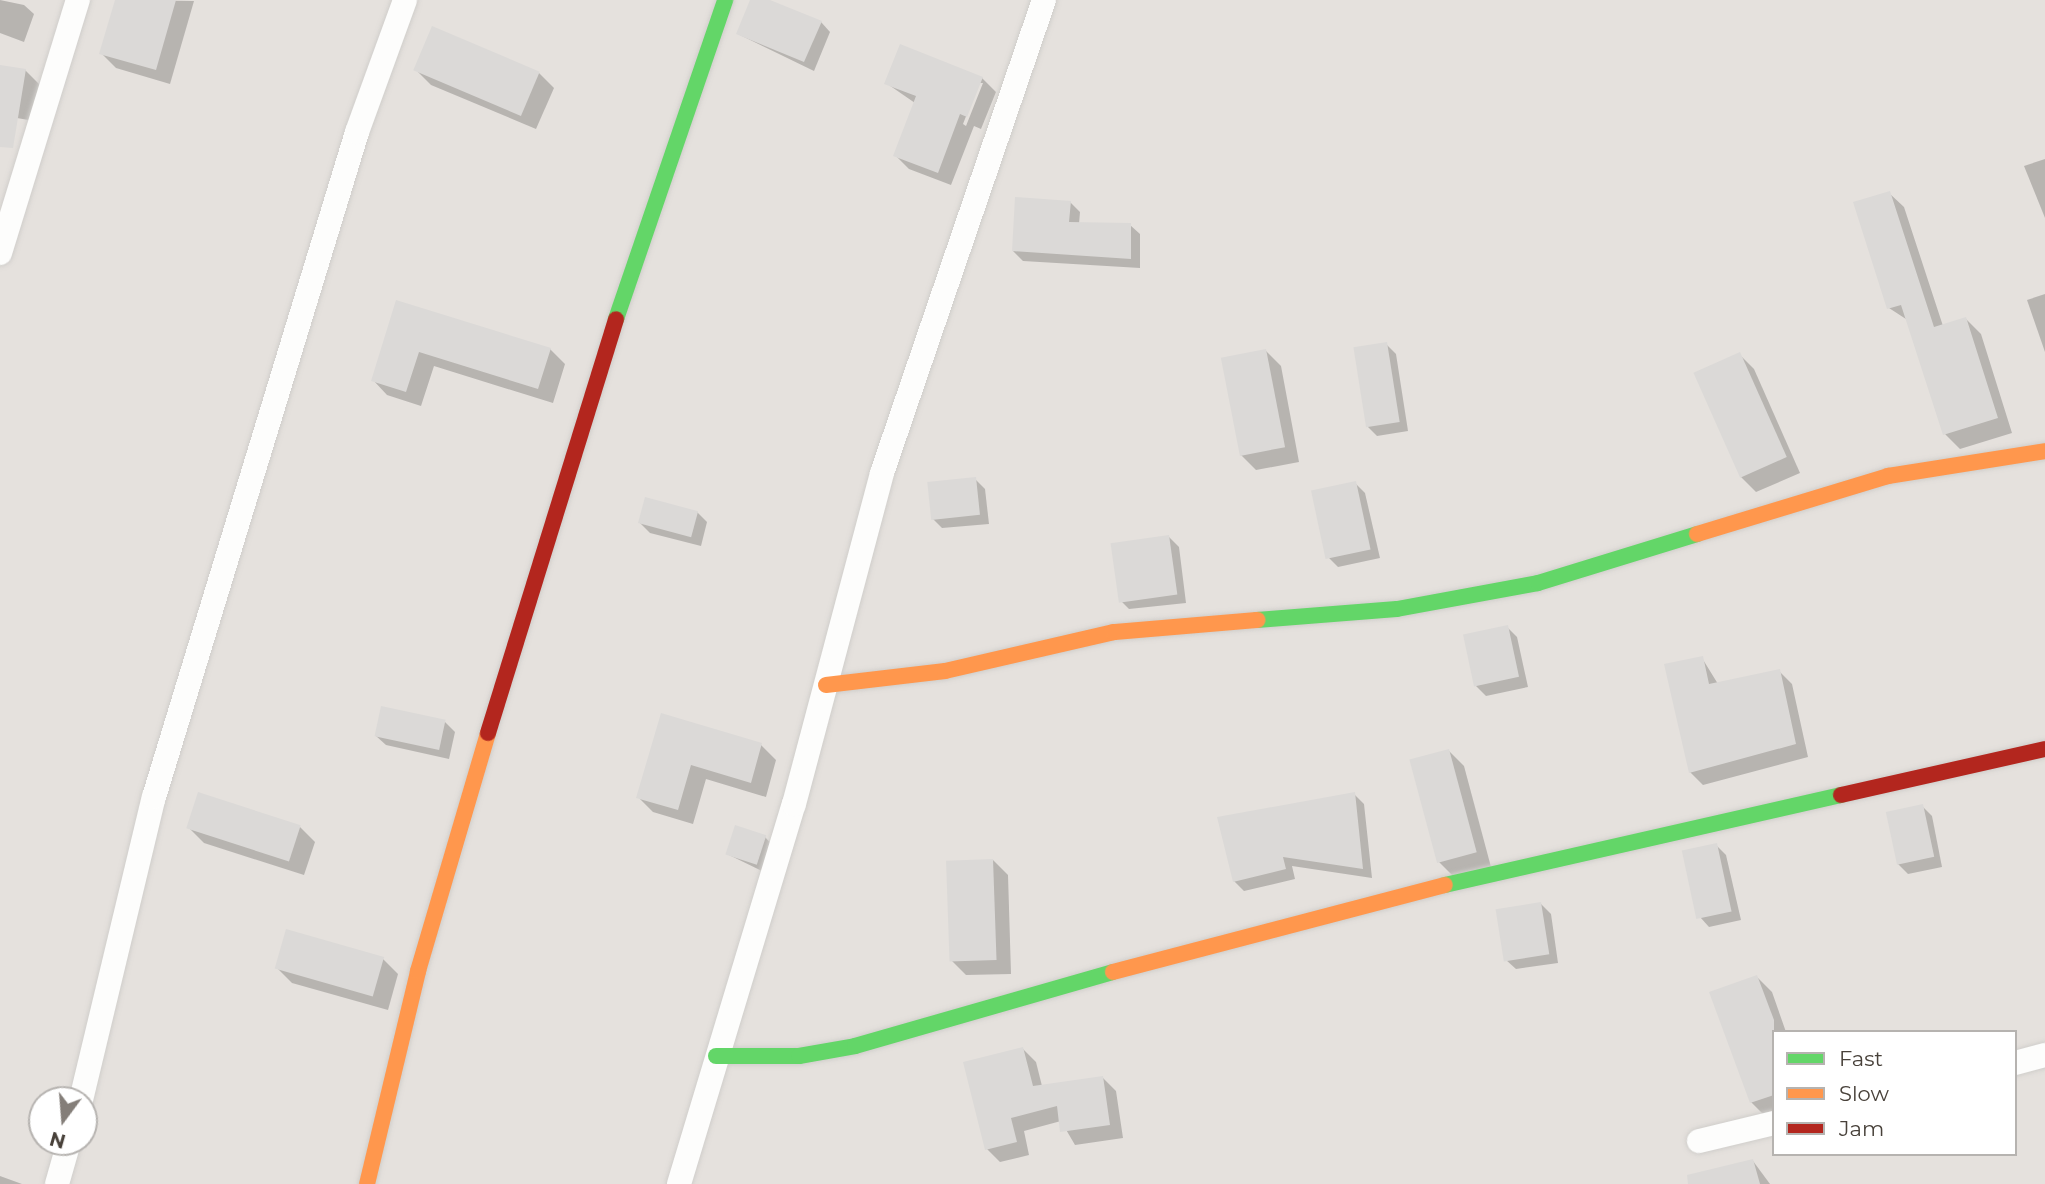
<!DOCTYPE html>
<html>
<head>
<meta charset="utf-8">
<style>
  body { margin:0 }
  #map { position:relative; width:2045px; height:1184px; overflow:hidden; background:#f2f0ee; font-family:Montserrat,sans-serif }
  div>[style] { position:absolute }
  .residential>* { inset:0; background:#e5e1dd }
  .shadow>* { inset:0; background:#0003 }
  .building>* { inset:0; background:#dbd9d7; transform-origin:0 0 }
  .roads { filter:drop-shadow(0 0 2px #d0cecb) drop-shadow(0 0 2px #d0cecb) }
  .street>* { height:24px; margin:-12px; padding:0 12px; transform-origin:12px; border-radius:12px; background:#fdfdfc }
  .fast>* { height:16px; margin:-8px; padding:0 8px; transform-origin:8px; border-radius:8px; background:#63d668 }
  .slow>* { height:16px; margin:-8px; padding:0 8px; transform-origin:8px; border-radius:8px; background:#ff974d }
  .jam>* { height:16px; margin:-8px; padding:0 8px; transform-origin:8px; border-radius:8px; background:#b3261e }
  span { translate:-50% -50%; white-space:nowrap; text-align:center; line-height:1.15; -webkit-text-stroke:5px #fff; paint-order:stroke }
  .legend { position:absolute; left:1772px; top:1030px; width:245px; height:126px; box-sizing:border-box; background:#fff; border:2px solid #b6b3b0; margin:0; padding:9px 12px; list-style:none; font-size:21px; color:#48413a }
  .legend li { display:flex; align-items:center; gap:14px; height:35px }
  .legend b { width:35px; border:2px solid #b6b3b0 }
  .north { position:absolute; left:28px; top:1086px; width:70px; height:70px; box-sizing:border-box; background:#fff; border:2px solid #b6b3b0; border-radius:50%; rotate:196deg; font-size:19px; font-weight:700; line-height:28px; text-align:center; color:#48413a }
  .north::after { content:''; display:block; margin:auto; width:24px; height:32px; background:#847e79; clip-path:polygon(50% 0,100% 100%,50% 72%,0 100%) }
</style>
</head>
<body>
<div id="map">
  <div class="residential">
    <div style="clip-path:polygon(evenodd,0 0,2045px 0,2045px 1184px,0 1184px,0 0,1774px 1032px,2015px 1032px,2015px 1154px,1774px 1154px,1774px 1032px,0 0,42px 1100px,84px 1100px,84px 1142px,42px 1142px,42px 1100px)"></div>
  </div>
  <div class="shadow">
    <div style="clip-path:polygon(0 0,24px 5px,34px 14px,24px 42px,0 33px)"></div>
    <div style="clip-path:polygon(117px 0,194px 1px,170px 84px,116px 68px,101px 53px)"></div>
    <div style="clip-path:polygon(752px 0,821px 22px,830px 32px,814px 71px,738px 34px)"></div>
    <div style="clip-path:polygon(evenodd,901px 46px,982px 78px,996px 92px,981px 129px,974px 126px,951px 185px,909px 169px,895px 155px,915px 103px,886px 83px,901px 46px,979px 83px,983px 83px,966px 126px,963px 124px,979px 83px)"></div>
    <div style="clip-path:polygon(0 66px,25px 70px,40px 85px,34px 121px,0 115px)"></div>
    <div style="clip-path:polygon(416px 70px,539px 73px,554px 88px,536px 129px,431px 85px)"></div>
    <div style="clip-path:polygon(2045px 159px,2045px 218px,2024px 166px)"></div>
    <div style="clip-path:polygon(1889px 193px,1904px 207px,1943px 326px,1966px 319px,1981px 334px,2012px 433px,1960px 449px,1945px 434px,1909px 321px,1889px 308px)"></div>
    <div style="clip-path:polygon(1070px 202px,1080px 212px,1079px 224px,1130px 225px,1140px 234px,1140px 268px,1023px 261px,1013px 251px)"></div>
    <div style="clip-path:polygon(2045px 294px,2045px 352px,2027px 300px)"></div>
    <div style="clip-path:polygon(397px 302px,550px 349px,565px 364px,553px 403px,434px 366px,421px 406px,387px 395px,373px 380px)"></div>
    <div style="clip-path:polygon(1386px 344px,1396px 354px,1408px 431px,1377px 436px,1367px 426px)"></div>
    <div style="clip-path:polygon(1266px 351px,1281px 366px,1299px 462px,1256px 470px,1241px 455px)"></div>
    <div style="clip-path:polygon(1739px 354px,1754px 369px,1800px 473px,1756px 492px,1741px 477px)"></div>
    <div style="clip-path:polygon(975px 479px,985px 489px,989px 524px,942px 528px,932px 518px)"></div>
    <div style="clip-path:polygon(1355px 483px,1365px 493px,1380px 558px,1338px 567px,1328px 557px)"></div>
    <div style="clip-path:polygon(697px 512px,707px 522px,701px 546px,650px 533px,640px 523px)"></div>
    <div style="clip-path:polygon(1169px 537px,1179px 547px,1186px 603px,1129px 609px,1119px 599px)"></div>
    <div style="clip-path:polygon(1507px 627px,1517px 637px,1528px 687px,1486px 696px,1476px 686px)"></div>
    <div style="clip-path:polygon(1702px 658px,1718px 684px,1779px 671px,1792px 684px,1808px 757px,1703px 785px,1690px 772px)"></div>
    <div style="clip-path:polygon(662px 715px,761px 745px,776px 760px,766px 797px,706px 779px,693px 824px,653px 812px,638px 797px)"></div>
    <div style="clip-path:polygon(445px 722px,455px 732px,449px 759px,386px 745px,376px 736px)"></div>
    <div style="clip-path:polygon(1449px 751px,1464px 766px,1491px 867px,1454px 877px,1439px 862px)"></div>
    <div style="clip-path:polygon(1354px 794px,1364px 804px,1372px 878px,1292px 866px,1295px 879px,1244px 891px,1234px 881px)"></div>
    <div style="clip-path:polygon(1922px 806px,1932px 816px,1942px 867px,1908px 874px,1898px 864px)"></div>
    <div style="clip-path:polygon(300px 827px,315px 842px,304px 875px,204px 843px,189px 828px)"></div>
    <div style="clip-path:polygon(765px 837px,774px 847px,766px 873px,727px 854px)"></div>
    <div style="clip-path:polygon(1716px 845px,1726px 855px,1741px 920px,1709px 927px,1700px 917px)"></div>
    <div style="clip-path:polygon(993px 860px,1008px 875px,1011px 974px,966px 975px,951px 960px)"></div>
    <div style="clip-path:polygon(1541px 904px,1551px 914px,1558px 963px,1516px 969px,1506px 960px)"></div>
    <div style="clip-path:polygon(383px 959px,398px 974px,388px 1010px,292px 983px,277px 968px)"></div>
    <div style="clip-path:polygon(1757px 977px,1772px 992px,1786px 1032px,1774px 1032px,1774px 1115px,1766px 1117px,1751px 1102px)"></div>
    <div style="clip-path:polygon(1023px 1049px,1036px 1062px,1042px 1086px,1103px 1078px,1116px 1091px,1123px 1138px,1075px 1145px,1061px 1121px,1024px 1131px,1029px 1155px,1000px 1162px,987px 1149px)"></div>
    <div style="clip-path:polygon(1753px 1161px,1770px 1184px,1717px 1184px)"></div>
    <div style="clip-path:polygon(0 1176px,22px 1184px,0 1184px)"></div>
  </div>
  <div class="building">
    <div style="clip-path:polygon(115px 0,176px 0,156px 70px,99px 54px)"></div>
    <div style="clip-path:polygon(750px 0,770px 0,822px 21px,804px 62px,736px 34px)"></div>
    <div style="left:432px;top:26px;width:117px;height:48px;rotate:23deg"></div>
    <div style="clip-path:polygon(900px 44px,983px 77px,967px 117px,960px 114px,938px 173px,893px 156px,916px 96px,884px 84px)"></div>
    <div style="clip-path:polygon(0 65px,26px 69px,13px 148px,0 147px)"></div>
    <div style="clip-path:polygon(1890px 191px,1934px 327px,1966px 317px,1998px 418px,1943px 435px,1901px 305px,1887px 309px,1853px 202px)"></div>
    <div style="clip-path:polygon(1015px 197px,1071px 201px,1069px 222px,1131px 223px,1131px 259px,1012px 251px)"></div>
    <div style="clip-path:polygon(396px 300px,551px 348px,538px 389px,419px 352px,406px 392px,371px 381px)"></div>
    <div style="left:1387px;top:342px;width:81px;height:34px;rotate:81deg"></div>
    <div style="left:1266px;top:349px;width:100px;height:46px;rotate:79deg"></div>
    <div style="left:1740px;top:352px;width:115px;height:51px;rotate:66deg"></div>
    <div style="left:976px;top:477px;width:38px;height:49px;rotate:84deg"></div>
    <div style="left:1356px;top:481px;width:70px;height:46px;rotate:78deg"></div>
    <div style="left:645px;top:497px;width:55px;height:27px;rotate:15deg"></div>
    <div style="left:1169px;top:535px;width:60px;height:59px;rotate:82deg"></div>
    <div style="left:1508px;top:625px;width:53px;height:46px;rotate:78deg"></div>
    <div style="clip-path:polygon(1703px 656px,1709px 684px,1780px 669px,1796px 744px,1689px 773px,1664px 664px)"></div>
    <div style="left:381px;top:706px;width:66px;height:31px;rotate:12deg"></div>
    <div style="clip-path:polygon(661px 713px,762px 743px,751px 783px,691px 765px,678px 810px,636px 798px)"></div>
    <div style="left:1449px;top:749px;width:107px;height:41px;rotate:75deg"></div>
    <div style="left:198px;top:792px;width:108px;height:38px;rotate:18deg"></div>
    <div style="clip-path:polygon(1355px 792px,1363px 869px,1283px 857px,1286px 869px,1233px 882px,1217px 817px)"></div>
    <div style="left:1923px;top:804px;width:54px;height:38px;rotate:78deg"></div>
    <div style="left:735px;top:825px;width:33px;height:31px;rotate:18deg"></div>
    <div style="left:1717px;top:843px;width:70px;height:36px;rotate:78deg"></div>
    <div style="left:993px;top:859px;width:101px;height:47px;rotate:88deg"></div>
    <div style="left:1541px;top:902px;width:53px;height:46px;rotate:81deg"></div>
    <div style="left:286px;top:929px;width:102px;height:41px;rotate:16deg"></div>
    <div style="clip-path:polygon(1757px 975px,1774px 1020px,1774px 1095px,1750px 1103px,1709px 992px)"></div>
    <div style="clip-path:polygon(1023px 1047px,1033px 1086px,1103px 1076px,1110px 1125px,1060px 1132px,1057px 1106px,1011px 1118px,1017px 1142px,985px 1150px,963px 1062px)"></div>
    <div style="clip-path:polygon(1753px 1159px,1760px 1184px,1688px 1184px,1687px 1175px)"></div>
  </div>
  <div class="roads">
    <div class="street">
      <div style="left:0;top:253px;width:265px;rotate:-72.9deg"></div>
      <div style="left:2015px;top:1063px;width:31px;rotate:-15deg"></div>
      <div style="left:81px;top:1100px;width:312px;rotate:-76.5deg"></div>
      <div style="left:154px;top:797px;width:695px;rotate:-73.02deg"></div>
      <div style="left:357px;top:132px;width:140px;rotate:-70deg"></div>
      <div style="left:1699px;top:1141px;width:77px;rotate:-13.5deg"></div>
      <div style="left:57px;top:1184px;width:44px;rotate:-74.1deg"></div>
      <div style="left:679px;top:1184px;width:397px;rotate:-73.2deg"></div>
      <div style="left:794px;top:804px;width:342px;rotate:-75.1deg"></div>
      <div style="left:882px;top:473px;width:500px;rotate:-71.1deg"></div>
    </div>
    <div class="fast">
      <div style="left:616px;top:319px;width:337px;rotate:-71.1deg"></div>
      <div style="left:1257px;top:620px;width:140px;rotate:-4.5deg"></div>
      <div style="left:1397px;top:609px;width:143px;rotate:-10.4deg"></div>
      <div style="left:1538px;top:583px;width:166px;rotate:-17.1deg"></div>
      <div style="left:1445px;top:885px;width:406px;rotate:-12.8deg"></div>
      <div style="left:716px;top:1056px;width:83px"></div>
      <div style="left:799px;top:1056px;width:57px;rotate:-10.1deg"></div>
      <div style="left:855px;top:1046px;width:268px;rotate:-16deg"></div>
    </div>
    <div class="slow">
      <div style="left:1697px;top:534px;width:200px;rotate:-16.9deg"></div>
      <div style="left:1888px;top:476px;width:159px;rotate:-9deg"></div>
      <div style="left:826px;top:685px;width:120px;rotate:-6.7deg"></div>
      <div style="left:945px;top:671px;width:173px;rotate:-13deg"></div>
      <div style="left:1114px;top:632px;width:144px;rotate:-4.8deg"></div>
      <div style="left:1113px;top:972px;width:343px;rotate:-14.7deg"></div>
      <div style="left:367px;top:1184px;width:219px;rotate:-76.5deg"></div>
      <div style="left:418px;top:971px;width:248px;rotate:-73.6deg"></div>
    </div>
    <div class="jam">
      <div style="left:488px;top:733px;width:433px;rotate:-72.8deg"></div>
      <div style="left:1841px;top:795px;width:209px;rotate:-12.7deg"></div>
    </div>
  </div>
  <ul class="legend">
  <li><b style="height:9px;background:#63d668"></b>Fast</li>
  <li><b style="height:9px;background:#ff974d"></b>Slow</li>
  <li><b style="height:9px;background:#b3261e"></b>Jam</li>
  </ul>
  <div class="north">N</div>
</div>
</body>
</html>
